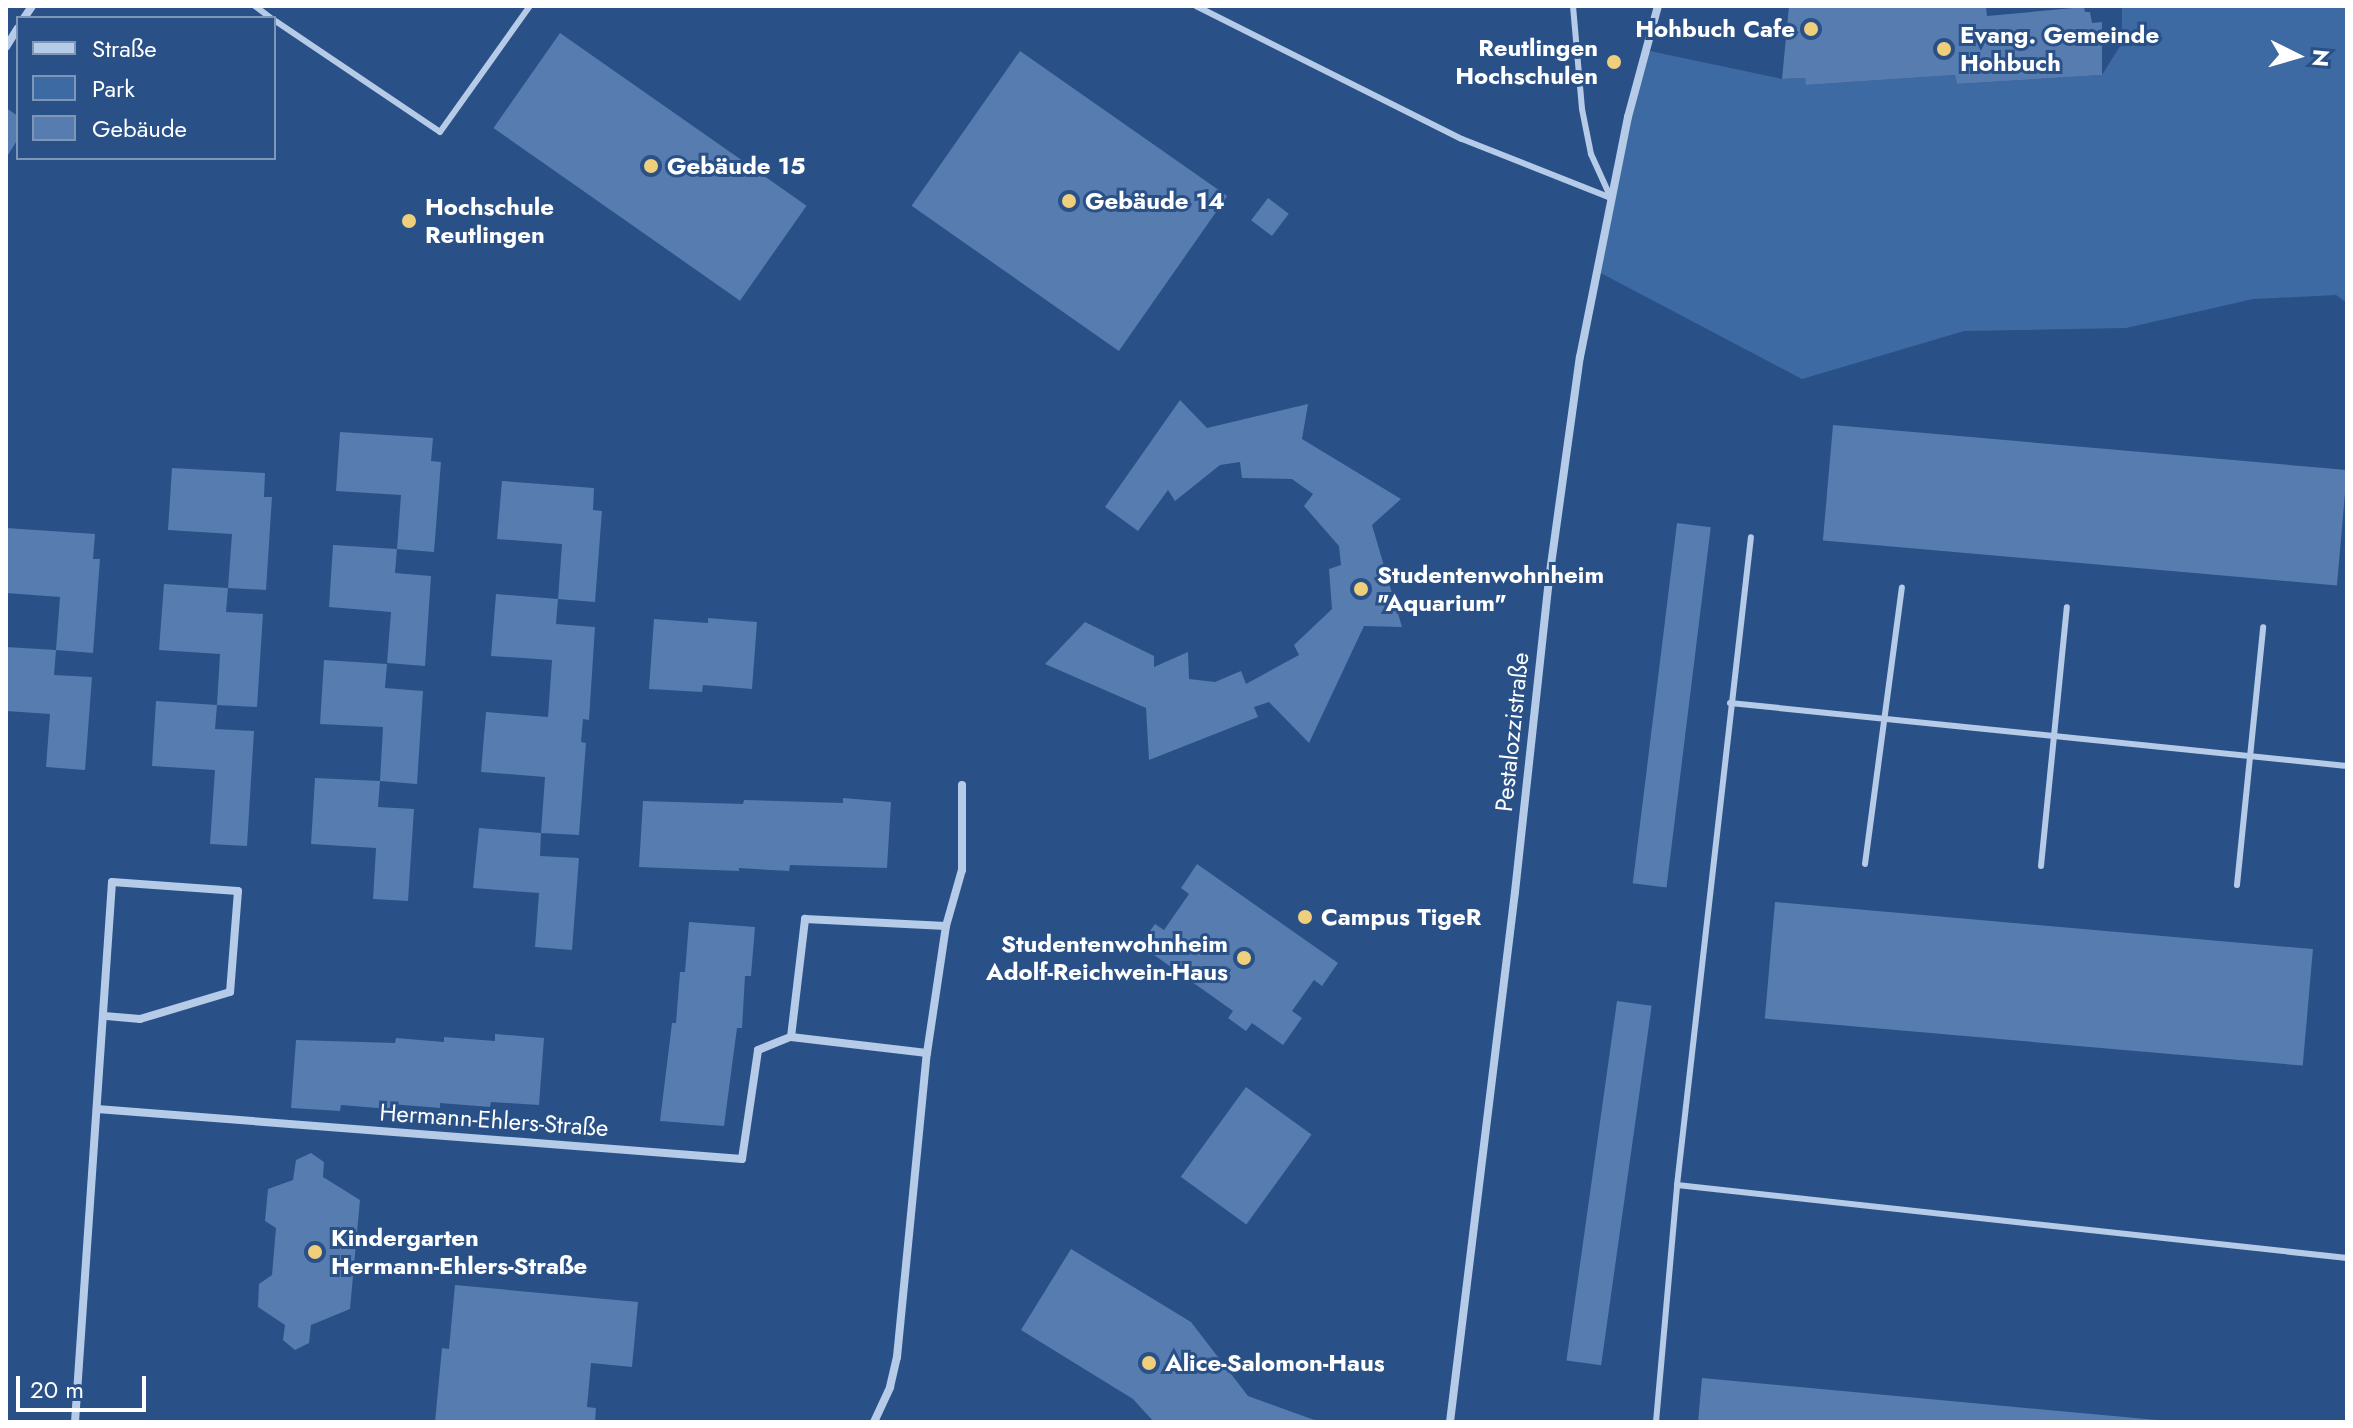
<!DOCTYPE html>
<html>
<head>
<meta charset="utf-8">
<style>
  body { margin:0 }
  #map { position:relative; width:2353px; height:1428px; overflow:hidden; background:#295187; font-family:Jost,sans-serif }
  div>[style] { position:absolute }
  .green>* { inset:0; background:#3e6aa3 }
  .building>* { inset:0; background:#567cb0; transform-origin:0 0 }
  .lane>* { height:6px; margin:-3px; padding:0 3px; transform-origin:3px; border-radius:3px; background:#b5cbe8 }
  .street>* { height:8px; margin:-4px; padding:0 4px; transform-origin:4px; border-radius:4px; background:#b5cbe8 }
  .dots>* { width:22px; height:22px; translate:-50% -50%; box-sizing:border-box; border:4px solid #295187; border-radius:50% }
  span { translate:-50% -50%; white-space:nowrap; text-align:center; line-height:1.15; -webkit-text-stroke:6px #295187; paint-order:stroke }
  .poi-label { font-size:24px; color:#fff; font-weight:700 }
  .right { translate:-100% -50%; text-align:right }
  .left { translate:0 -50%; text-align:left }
  .street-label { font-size:24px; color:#fff }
  .frame { position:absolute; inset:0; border:8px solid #fff; pointer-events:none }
  .legend { position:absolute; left:16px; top:16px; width:260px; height:144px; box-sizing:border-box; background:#295187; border:2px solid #7f97b7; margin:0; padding:10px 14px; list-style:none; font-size:24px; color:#fff }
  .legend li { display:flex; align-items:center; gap:16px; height:40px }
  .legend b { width:40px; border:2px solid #7f97b7 }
  .north { position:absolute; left:2257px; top:16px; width:80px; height:80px; -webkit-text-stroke:6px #295187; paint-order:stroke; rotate:95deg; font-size:22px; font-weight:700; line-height:32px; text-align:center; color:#fff }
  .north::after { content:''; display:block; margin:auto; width:28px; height:36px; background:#fff; clip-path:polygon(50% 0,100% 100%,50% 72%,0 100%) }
  .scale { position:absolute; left:16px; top:1376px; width:130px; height:36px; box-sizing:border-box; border:4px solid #fff; border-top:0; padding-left:10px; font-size:24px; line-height:28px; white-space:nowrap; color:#fff; -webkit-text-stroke:6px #295187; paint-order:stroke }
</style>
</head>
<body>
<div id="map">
  <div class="green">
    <div style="clip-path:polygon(2122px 6px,2347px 6px,2347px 303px,2336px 295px,2253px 299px,2126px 328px,1964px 331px,1802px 379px,1595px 270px,1645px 50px,1782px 79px,1805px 78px,1807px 85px,1955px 75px,1957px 84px,2102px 75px,2122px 43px)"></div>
  </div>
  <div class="building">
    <div style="clip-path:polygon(1789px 6px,1986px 6px,1987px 16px,2084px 7px,2085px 12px,2090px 12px,2092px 23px,2102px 22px,2102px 75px,1957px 84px,1955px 75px,1806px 85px,1805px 78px,1782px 79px)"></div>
    <div style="left:560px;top:33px;width:301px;height:116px;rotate:35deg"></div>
    <div style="left:1020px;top:51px;width:253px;height:189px;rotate:35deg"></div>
    <div style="clip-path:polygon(6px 108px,18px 116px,18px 139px,6px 158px)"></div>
    <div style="left:1268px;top:198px;width:26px;height:28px;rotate:37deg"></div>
    <div style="clip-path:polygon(1180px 400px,1207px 428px,1308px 404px,1302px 439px,1401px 499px,1372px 525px,1402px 627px,1364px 626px,1309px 743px,1269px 702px,1254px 707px,1258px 717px,1149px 760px,1146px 708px,1045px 664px,1085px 622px,1154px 656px,1154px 667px,1188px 652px,1189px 679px,1215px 682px,1241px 671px,1246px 684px,1299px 655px,1294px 645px,1332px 609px,1329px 569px,1341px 565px,1339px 546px,1304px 506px,1313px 494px,1292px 479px,1242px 478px,1240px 462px,1220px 465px,1175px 501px,1168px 490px,1138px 531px,1105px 507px)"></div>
    <div style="left:1833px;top:425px;width:516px;height:116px;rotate:5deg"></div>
    <div style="clip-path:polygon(340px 432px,433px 438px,431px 461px,441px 462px,434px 552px,397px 549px,401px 495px,336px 491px)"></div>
    <div style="clip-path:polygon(172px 468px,265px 473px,264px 497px,272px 497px,266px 590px,228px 588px,232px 534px,168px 530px)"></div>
    <div style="clip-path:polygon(502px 481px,594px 488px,593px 510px,602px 511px,595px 602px,558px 599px,562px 544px,497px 539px)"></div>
    <div style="left:1677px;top:523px;width:34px;height:363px;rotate:7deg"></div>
    <div style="clip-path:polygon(6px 528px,95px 534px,93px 559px,100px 559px,93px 653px,56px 650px,60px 597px,6px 593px)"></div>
    <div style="clip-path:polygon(333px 545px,397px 549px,395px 573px,431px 576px,425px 666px,387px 663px,391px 612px,329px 607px)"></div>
    <div style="clip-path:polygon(164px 584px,228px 588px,226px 612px,263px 614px,257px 707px,217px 705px,220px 654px,159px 650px)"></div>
    <div style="clip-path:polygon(496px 594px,558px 599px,556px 624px,595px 627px,589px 720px,583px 719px,581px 742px,586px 743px,579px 835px,541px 833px,545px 777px,481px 772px,486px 712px,548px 717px,552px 660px,491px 656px)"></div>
    <div style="clip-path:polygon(708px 618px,757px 622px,752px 689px,703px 685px,702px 692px,649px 689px,654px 619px,708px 623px)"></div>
    <div style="clip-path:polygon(6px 647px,56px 650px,54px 675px,92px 677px,85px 770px,46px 767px,50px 714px,6px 711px)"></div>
    <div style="clip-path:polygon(324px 660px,387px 664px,385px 688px,423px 691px,417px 784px,380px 781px,383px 727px,320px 724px)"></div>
    <div style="clip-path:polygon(156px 701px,217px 705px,215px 729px,254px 731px,247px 846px,210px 844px,215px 770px,152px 766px)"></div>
    <div style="clip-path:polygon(315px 778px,380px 781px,378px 807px,414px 809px,408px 901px,373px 899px,376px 848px,311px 844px)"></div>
    <div style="clip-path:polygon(843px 798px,891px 802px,887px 868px,790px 865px,789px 871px,739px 868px,739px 871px,639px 867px,643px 801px,743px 804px,744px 800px,843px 803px)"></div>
    <div style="clip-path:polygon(479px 828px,541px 833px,540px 856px,579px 858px,572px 950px,535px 947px,539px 893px,473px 888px)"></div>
    <div style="clip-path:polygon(1197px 864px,1338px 963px,1322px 986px,1314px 980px,1292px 1011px,1302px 1018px,1283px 1045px,1252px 1023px,1246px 1031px,1228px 1018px,1233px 1011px,1140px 945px,1155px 924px,1164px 930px,1189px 894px,1181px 888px)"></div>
    <div style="left:1775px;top:902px;width:540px;height:117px;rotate:5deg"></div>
    <div style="clip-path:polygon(689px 922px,755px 927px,751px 976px,745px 976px,742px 1028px,737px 1028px,724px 1126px,660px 1121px,672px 1023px,676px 1023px,680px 972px,685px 972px)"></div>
    <div style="left:1617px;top:1001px;width:35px;height:363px;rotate:8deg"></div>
    <div style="clip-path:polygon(495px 1034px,544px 1038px,539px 1105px,491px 1102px,490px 1107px,440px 1103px,440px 1108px,391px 1104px,390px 1109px,341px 1105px,340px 1111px,291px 1108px,296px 1040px,395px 1043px,396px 1038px,444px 1042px,444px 1037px,495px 1041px)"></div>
    <div style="left:1246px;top:1087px;width:81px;height:111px;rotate:36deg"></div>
    <div style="clip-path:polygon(311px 1153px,324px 1162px,323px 1177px,360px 1200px,350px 1309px,311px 1325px,309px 1343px,295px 1350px,283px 1340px,285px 1325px,258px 1307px,259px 1284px,272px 1275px,276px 1228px,265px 1221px,268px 1189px,293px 1180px,296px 1160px)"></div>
    <div style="clip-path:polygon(1071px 1249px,1191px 1322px,1248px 1396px,1320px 1422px,1154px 1422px,1133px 1399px,1021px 1330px)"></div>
    <div style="clip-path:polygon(455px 1285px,638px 1302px,632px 1367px,591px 1363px,587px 1407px,596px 1408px,595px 1422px,435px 1422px,442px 1348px,449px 1349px)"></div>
    <div style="clip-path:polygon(1702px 1378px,2157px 1420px,2156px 1422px,1698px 1422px)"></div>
  </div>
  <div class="lane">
    <div style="left:255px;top:6px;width:20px;rotate:37deg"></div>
    <div style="left:1196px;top:6px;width:297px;rotate:26.6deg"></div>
    <div style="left:1462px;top:139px;width:160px;rotate:21.6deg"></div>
    <div style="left:1573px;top:6px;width:103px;rotate:85deg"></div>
    <div style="left:1582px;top:109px;width:46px;rotate:78.7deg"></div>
    <div style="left:1591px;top:154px;width:48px;rotate:65.6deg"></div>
    <div style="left:274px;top:20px;width:200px;rotate:34deg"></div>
    <div style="left:440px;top:132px;width:155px;rotate:-54.5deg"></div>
    <div style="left:1730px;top:703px;width:620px;rotate:5.83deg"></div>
    <div style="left:1865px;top:864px;width:279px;rotate:-82.4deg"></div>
    <div style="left:2041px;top:866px;width:260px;rotate:-84.3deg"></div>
    <div style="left:2237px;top:885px;width:259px;rotate:-84.2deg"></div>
    <div style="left:1677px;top:1185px;width:674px;rotate:6.22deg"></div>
    <div style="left:1656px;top:1422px;width:238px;rotate:-84.9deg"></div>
    <div style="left:1677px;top:1185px;width:652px;rotate:-83.49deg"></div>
  </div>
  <div class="street">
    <div style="left:24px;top:18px;width:14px;rotate:-56deg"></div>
    <div style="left:6px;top:47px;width:22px;rotate:-58deg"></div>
    <div style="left:927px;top:1053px;width:137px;rotate:-173.3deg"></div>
    <div style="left:791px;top:1037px;width:119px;rotate:-83.2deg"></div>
    <div style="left:805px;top:919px;width:141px;rotate:2.8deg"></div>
    <div style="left:97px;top:1109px;width:647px;rotate:4.43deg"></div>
    <div style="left:742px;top:1159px;width:110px;rotate:-81.6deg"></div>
    <div style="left:758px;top:1050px;width:35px;rotate:-22deg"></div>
    <div style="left:75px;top:1422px;width:541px;rotate:-86.08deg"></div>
    <div style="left:112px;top:882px;width:126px;rotate:4.1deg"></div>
    <div style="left:238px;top:891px;width:101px;rotate:94.5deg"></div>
    <div style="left:230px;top:992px;width:94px;rotate:163.3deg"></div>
    <div style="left:140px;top:1019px;width:36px;rotate:-175deg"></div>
    <div style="left:874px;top:1422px;width:38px;rotate:-65deg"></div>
    <div style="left:890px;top:1387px;width:31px;rotate:-77deg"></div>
    <div style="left:897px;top:1357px;width:305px;rotate:-84.4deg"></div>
    <div style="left:927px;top:1053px;width:128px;rotate:-81.5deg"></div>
    <div style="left:946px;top:926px;width:58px;rotate:-74.1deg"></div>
    <div style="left:962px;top:870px;width:85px;rotate:-90deg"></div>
    <div style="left:1450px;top:1422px;width:534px;rotate:-83.01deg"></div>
    <div style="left:1515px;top:892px;width:322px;rotate:-83.8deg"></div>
    <div style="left:1550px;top:572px;width:217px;rotate:-82.1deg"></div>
    <div style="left:1580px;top:357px;width:245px;rotate:-78.7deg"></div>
    <div style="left:1628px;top:117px;width:115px;rotate:-74.9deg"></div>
  </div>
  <div class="dots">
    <div style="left:1811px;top:29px;background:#efcf7c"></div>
    <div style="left:1944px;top:49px;background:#efcf7c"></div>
    <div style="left:1614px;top:62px;background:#efcf7c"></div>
    <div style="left:651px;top:166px;background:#efcf7c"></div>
    <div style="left:1069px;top:201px;background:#efcf7c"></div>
    <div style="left:409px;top:221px;background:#efcf7c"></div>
    <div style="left:1361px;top:589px;background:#efcf7c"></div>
    <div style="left:1305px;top:917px;background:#efcf7c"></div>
    <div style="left:1244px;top:958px;background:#efcf7c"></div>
    <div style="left:315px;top:1252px;background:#efcf7c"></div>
    <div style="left:1149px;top:1363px;background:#efcf7c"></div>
  </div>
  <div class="poi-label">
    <span class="right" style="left:1795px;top:29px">Hohbuch Cafe</span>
    <span class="left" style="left:1960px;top:49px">Evang. Gemeinde<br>Hohbuch</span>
    <span class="right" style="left:1598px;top:62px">Reutlingen<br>Hochschulen</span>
    <span class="left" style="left:667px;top:166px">Gebäude 15</span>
    <span class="left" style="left:1085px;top:201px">Gebäude 14</span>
    <span class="left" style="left:425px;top:221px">Hochschule<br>Reutlingen</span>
    <span class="left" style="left:1377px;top:589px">Studentenwohnheim<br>"Aquarium"</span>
    <span class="left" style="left:1321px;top:917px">Campus TigeR</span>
    <span class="right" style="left:1228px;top:958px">Studentenwohnheim<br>Adolf-Reichwein-Haus</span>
    <span class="left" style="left:331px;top:1252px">Kindergarten<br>Hermann-Ehlers-Straße</span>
    <span class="left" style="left:1165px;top:1363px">Alice-Salomon-Haus</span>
  </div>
  <div class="street-label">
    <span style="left:1512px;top:732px;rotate:-84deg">Pestalozzistraße</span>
    <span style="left:494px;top:1120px;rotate:4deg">Hermann-Ehlers-Straße</span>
  </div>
  <div class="frame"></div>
  <ul class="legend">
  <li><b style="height:10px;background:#b5cbe8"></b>Straße</li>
  <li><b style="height:22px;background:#3e6aa3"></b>Park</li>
  <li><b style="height:22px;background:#567cb0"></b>Gebäude</li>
  </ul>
  <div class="north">N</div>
  <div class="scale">20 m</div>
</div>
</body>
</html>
